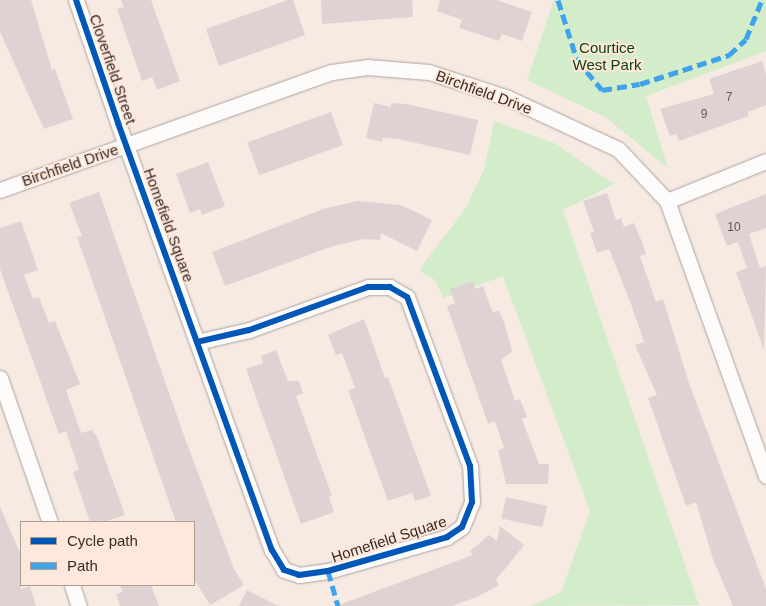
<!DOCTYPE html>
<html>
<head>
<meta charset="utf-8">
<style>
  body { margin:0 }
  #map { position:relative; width:766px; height:606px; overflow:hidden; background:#f6eae3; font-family:Arial,sans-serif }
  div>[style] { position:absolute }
  .green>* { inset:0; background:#d3ecc9 }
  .building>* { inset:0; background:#ded3d2; transform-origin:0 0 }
  .roads { filter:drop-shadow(0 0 1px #ada29d) drop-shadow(0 0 1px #ada29d) }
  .street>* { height:15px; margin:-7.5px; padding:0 7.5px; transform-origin:7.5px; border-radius:7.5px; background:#fefcfb }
  .quiet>* { height:5px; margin-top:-2.5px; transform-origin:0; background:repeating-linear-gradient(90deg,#3fa3eb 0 10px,transparent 0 15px) }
  .cycleway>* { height:6px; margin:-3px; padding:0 3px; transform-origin:3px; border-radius:3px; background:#0057b8 }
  span { translate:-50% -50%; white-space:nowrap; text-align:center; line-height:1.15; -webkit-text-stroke:4px #fee7db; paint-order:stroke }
  .number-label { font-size:12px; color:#615651 }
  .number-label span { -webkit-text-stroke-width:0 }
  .park-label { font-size:15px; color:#0b430c }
  .street-label { font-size:15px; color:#372c26 }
  .legend { position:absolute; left:20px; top:521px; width:175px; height:65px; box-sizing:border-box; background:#fee7db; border:1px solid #ae9c93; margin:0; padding:6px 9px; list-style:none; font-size:15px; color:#372c26 }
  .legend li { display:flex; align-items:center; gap:10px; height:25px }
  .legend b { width:25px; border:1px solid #ae9c93 }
</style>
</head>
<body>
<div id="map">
  <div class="green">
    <div style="clip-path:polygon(554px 0,766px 0,766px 51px,646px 96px,668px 168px,605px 117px,527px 80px)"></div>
    <div style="clip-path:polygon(494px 121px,556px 144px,614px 184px,563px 210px,699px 605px,531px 606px,561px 592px,590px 511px,503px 276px,443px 298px,435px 280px,419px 270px,466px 208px,484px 170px)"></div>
  </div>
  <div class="building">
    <div style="clip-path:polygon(0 0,31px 0,52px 70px,55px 69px,73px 119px,44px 129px,0 32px)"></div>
    <div style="clip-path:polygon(121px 0,151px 0,180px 81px,157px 90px,152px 77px,142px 81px,117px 9px,124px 7px)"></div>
    <div style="clip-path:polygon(288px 0,293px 0,305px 35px,219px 66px,206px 29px)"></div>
    <div style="clip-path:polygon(321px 0,412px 0,413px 17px,322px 24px)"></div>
    <div style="clip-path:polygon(440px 0,497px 0,532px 12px,522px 41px,502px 34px,499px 41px,459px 28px,462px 20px,437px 11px)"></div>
    <div style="clip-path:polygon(762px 61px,766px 74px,766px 105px,748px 112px,749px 116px,679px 141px,676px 134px,670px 136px,660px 109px,714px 94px,709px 79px)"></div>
    <div style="clip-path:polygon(374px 103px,391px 107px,391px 103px,406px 104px,478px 120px,470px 155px,398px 139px,383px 138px,382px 142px,366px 138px)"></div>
    <div style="left:331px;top:112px;width:35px;height:89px;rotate:70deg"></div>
    <div style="clip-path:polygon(208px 162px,225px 206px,202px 215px,200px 209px,190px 213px,176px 174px)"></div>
    <div style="clip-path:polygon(99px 192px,182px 430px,234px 569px,244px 585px,210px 605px,194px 579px,194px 522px,176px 522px,77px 237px,82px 236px,69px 203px)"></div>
    <div style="clip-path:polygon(607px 193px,616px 220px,621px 218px,624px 227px,634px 223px,642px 242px,646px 254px,640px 256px,656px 302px,663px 299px,689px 383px,766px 589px,766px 606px,733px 606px,713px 559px,696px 502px,686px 506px,648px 398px,657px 395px,635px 345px,644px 342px,631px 304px,609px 249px,597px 253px,590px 233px,594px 232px,583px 201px)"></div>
    <div style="clip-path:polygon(766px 194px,766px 228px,749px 234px,760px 268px,766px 266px,764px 350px,736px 272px,747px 268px,738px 242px,727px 246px,715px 214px)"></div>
    <div style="clip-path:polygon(357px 201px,401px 205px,432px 220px,417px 251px,381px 233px,380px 240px,364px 239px,333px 246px,225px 286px,212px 252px,323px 209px)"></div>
    <div style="clip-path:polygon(21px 221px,38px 270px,24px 275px,33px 299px,39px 297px,49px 323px,55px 321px,80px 384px,66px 390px,81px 433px,92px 430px,97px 437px,125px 515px,104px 522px,90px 522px,73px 472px,79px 470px,66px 431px,59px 434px,0 269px,0 228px)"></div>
    <div style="clip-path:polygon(473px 281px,475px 289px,483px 286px,493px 313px,499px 310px,505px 325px,512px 351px,501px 360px,515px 401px,520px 399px,527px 417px,522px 419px,539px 464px,549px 464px,548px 484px,506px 484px,498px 450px,504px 448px,495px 421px,488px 424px,447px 306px,455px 303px,450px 289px)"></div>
    <div style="clip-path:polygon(364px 319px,385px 378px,388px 377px,431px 496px,415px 501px,412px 493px,388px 501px,348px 390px,355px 388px,342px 353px,336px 355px,328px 335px)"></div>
    <div style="clip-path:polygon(276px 350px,288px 381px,299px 381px,303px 393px,296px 396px,298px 402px,332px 496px,329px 497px,334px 512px,301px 524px,246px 369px,263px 363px,261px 356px)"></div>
    <div style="left:506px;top:497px;width:42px;height:22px;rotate:12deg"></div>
    <div style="clip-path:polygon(0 507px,21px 555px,21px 589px,30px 586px,36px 606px,0 606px)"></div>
    <div style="clip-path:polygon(500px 526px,524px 545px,496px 580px,499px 585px,477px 597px,452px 606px,336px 606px,473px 555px,470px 551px,489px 535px,497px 541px)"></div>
    <div style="clip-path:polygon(120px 585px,151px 585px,159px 606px,120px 606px,116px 594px,123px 592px)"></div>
    <div style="clip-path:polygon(247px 590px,278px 606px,239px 606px)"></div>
  </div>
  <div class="roads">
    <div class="street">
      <div style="left:76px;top:0;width:130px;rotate:71.1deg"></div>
      <div style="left:118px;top:123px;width:454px;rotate:70.2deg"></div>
      <div style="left:272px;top:550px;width:23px;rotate:59deg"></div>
      <div style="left:284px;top:570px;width:16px;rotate:18deg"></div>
      <div style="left:299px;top:575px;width:29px;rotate:-8deg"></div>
      <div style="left:328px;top:571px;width:124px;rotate:-15.9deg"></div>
      <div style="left:447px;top:537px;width:18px;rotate:-34deg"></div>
      <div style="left:462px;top:527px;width:27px;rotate:-68deg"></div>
      <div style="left:472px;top:502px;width:36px;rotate:-93deg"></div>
      <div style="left:470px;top:466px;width:180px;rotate:-110.4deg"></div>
      <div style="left:407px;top:297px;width:20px;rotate:-150deg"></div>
      <div style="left:390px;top:287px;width:22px;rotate:180deg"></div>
      <div style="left:368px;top:287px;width:127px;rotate:160.1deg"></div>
      <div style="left:249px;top:330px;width:53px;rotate:167deg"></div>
      <div style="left:0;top:190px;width:352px;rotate:-19.6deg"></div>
      <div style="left:332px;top:72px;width:35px;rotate:-8deg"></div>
      <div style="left:367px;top:67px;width:62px;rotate:4.6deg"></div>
      <div style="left:429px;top:72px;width:83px;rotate:18.2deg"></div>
      <div style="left:508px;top:98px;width:121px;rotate:24.9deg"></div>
      <div style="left:618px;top:149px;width:71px;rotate:46.7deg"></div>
      <div style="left:667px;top:201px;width:292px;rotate:70.2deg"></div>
      <div style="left:667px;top:201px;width:107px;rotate:-22deg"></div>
      <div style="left:0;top:378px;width:152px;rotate:70.9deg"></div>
      <div style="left:72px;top:585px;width:22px;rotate:72deg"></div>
    </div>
  </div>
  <div class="quiet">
    <div style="left:558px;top:0;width:63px;rotate:72.4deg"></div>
    <div style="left:577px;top:60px;width:39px;rotate:50deg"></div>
    <div style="left:602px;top:90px;width:38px;rotate:-9deg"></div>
    <div style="left:640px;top:84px;width:94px;rotate:-18deg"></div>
    <div style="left:729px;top:55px;width:23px;rotate:-43deg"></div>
    <div style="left:746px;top:39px;width:42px;rotate:-67.7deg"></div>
    <div style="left:328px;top:571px;width:36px;rotate:74deg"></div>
  </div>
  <div class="cycleway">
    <div style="left:76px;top:0;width:130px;rotate:71.1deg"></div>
    <div style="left:118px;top:123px;width:454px;rotate:70.2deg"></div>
    <div style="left:272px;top:550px;width:23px;rotate:59deg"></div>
    <div style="left:284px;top:570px;width:16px;rotate:18deg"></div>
    <div style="left:299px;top:575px;width:29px;rotate:-8deg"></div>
    <div style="left:328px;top:571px;width:124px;rotate:-15.9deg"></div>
    <div style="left:447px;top:537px;width:18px;rotate:-34deg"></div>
    <div style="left:462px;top:527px;width:27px;rotate:-68deg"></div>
    <div style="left:472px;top:502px;width:36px;rotate:-93deg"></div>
    <div style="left:470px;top:466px;width:180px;rotate:-110.4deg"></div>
    <div style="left:407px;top:297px;width:20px;rotate:-150deg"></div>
    <div style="left:390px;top:287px;width:22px;rotate:180deg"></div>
    <div style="left:368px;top:287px;width:127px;rotate:160.1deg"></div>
    <div style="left:249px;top:330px;width:53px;rotate:167deg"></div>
  </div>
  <div class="number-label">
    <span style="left:729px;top:98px">7</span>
    <span style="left:704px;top:115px">9</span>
    <span style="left:734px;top:228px">10</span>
  </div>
  <div class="park-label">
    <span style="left:607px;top:56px">Courtice<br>West Park</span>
  </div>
  <div class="street-label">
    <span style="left:113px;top:69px;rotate:71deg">Cloverfield Street</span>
    <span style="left:484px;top:92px;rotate:20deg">Birchfield Drive</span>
    <span style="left:70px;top:165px;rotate:-19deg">Birchfield Drive</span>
    <span style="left:169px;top:225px;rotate:70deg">Homefield Square</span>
    <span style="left:389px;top:539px;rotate:-18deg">Homefield Square</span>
  </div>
  <ul class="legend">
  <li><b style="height:6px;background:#0057b8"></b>Cycle path</li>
  <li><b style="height:6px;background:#3fa3eb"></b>Path</li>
  </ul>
</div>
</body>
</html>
